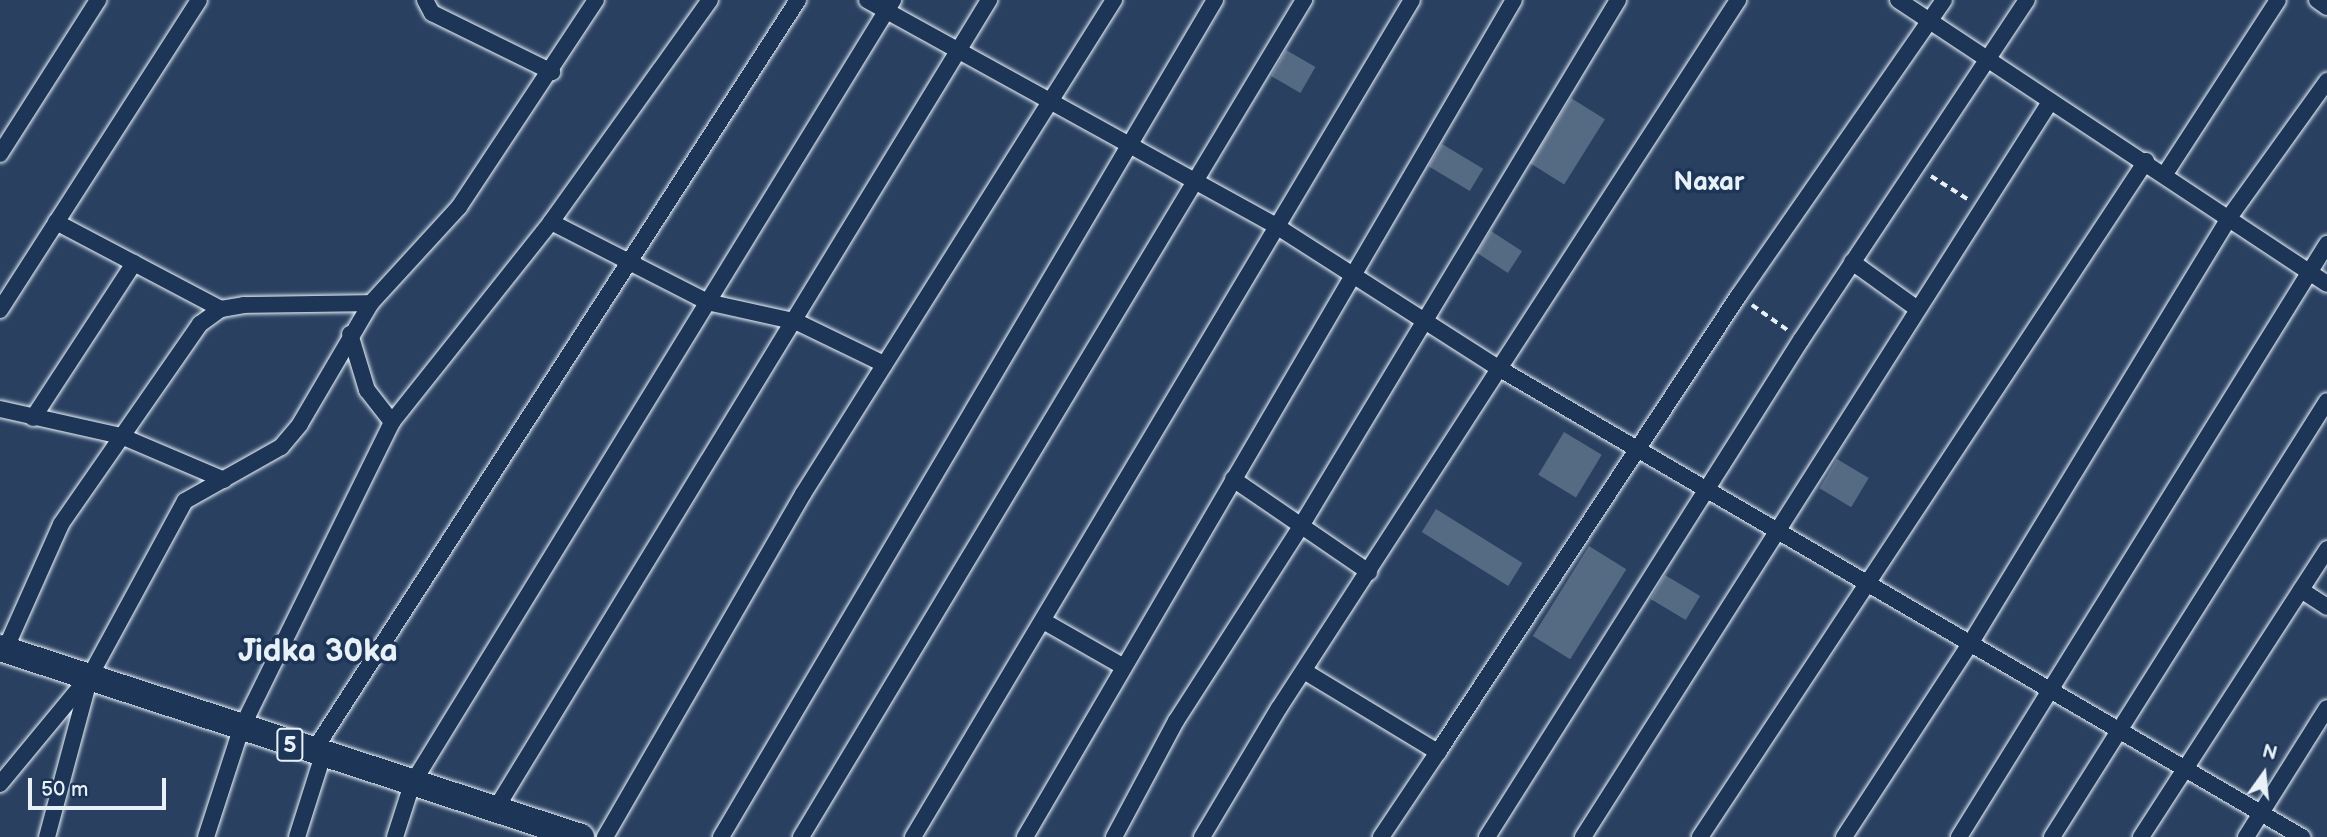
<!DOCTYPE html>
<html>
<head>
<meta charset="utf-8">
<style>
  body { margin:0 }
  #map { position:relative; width:2327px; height:837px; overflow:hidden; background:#294061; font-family:"Balsamiq Sans",sans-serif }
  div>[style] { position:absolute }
  .building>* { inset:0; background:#556a83; transform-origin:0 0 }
  .path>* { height:3.5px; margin-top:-1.75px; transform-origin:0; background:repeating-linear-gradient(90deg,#e8f1f8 0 7px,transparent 0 12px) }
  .roads { filter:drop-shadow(0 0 2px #e8f1f8) drop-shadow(0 0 2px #e8f1f8) }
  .minor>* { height:16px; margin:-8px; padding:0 8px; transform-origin:8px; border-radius:8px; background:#1d3557 }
  .trunk>* { height:26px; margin:-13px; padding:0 13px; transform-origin:13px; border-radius:13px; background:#1d3557 }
  span { translate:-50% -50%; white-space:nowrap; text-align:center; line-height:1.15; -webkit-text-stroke:7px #1d3557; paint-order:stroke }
  .shield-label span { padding:2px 5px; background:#1d3557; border:2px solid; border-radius:5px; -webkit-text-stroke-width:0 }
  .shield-label { font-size:23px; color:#e8f1f8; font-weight:700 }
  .neighbourhood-label { font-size:26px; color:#e8f1f8; font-weight:700 }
  .district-label { font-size:32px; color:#e8f1f8; font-weight:700 }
  .north { position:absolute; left:2229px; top:739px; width:70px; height:70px; -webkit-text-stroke:5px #1d3557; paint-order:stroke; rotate:15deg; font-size:19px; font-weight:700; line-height:28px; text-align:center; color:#e8f1f8 }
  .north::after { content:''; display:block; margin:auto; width:24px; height:32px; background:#e8f1f8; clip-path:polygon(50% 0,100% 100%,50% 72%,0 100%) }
  .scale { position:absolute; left:28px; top:778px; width:138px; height:32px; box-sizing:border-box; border:4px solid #e8f1f8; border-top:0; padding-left:9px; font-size:21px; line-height:24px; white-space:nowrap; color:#e8f1f8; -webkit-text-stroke:5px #1d3557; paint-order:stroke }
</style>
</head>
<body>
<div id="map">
  <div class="building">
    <div style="left:1286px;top:50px;width:34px;height:30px;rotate:30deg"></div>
    <div style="left:1571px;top:98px;width:40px;height:77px;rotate:32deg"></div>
    <div style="left:1442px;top:144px;width:48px;height:26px;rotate:31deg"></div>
    <div style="left:1491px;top:231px;width:37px;height:26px;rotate:33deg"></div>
    <div style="left:1564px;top:432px;width:44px;height:50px;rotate:31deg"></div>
    <div style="left:1837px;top:459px;width:37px;height:34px;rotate:31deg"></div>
    <div style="left:1436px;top:509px;width:102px;height:27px;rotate:32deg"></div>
    <div style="left:1589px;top:546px;width:44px;height:106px;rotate:32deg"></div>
    <div style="left:1665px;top:575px;width:41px;height:28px;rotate:31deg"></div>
  </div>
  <div class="path">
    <div style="left:1931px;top:176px;width:45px;rotate:32.3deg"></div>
    <div style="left:1752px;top:305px;width:45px;rotate:35.1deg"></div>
  </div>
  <div class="roads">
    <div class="minor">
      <div style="left:425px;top:0;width:15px;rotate:62deg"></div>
      <div style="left:432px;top:13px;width:134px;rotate:26.2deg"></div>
      <div style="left:867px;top:0;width:473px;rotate:28.9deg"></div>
      <div style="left:1281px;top:229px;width:260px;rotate:32.6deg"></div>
      <div style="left:1500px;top:369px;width:929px;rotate:30.27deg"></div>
      <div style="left:1898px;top:0;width:514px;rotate:33.5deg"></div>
      <div style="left:2317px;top:0;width:12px;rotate:35deg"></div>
      <div style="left:0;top:154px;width:183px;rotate:-57.5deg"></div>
      <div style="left:2165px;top:174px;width:207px;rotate:-57deg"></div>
      <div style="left:56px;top:222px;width:187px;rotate:27.8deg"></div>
      <div style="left:551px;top:222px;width:175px;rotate:27.1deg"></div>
      <div style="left:707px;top:302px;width:92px;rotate:12.5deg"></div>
      <div style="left:797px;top:322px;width:97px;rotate:25.8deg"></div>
      <div style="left:1852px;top:262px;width:79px;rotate:35.7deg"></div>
      <div style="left:0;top:310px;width:368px;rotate:-57.3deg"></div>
      <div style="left:350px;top:334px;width:59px;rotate:73.1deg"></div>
      <div style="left:367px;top:390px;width:41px;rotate:52deg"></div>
      <div style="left:0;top:409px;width:124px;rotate:12.6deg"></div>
      <div style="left:121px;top:436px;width:112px;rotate:23.1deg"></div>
      <div style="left:33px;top:418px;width:185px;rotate:-56.9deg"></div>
      <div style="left:1233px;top:479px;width:165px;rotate:34.4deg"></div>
      <div style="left:2301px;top:590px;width:31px;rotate:33deg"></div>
      <div style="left:1045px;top:622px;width:89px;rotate:29.7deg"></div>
      <div style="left:5px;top:650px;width:138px;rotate:-66deg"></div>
      <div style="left:61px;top:524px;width:244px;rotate:-55.2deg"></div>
      <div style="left:200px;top:324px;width:26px;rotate:-36deg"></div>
      <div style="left:221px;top:309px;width:23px;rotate:-10deg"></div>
      <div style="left:244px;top:305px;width:127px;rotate:-0.9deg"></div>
      <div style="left:1304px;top:671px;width:157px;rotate:31.2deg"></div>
      <div style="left:1438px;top:752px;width:547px;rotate:-56.63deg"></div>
      <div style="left:1739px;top:295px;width:359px;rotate:-55.2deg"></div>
      <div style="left:313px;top:752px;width:895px;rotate:-57.18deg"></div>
      <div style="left:0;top:784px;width:143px;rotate:-50.4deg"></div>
      <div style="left:91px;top:674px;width:197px;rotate:-61.5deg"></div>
      <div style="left:185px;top:501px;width:110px;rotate:-29.4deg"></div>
      <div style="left:281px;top:447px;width:30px;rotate:-50deg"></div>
      <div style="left:300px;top:424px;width:140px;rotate:-59.6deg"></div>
      <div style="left:371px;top:303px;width:130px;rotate:-47.5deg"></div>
      <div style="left:459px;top:207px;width:248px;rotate:-56.5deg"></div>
      <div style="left:495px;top:810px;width:949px;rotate:-58.62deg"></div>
      <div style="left:47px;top:837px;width:163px;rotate:-75deg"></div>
      <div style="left:206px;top:837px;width:114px;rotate:-72deg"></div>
      <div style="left:241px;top:729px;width:342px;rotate:-63.8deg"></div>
      <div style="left:392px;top:422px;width:256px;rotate:-51.5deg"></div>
      <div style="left:551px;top:222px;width:273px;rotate:-54.4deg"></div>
      <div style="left:297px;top:837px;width:86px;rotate:-72.4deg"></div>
      <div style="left:395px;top:837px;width:56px;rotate:-72.2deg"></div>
      <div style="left:412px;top:784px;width:920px;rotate:-58.47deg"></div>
      <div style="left:605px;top:837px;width:396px;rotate:-60deg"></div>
      <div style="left:803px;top:494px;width:584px;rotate:-57.81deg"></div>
      <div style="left:721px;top:837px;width:972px;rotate:-59.45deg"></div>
      <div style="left:801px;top:837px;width:977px;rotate:-59deg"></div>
      <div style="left:913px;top:837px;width:974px;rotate:-59.2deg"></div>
      <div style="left:1025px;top:837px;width:969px;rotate:-59.71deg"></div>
      <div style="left:1114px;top:837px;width:132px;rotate:-61.9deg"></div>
      <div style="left:1176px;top:721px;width:232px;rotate:-57.3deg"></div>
      <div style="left:1301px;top:526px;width:614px;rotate:-58.92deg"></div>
      <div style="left:1202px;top:837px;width:150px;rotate:-59.2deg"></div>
      <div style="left:1279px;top:708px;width:844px;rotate:-57.04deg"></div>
      <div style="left:1381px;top:837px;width:102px;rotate:-56.2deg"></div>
      <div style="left:1487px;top:837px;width:588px;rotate:-57.72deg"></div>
      <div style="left:1801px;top:340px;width:408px;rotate:-56.4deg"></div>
      <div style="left:1583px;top:837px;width:871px;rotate:-57.57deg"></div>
      <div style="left:1700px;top:837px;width:810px;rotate:-56.58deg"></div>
      <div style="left:1844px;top:837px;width:230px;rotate:-56.9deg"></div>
      <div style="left:1970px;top:644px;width:497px;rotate:-58.7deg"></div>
      <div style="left:2228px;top:219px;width:170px;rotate:-54.3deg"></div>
      <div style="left:1959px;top:837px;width:698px;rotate:-58.18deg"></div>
      <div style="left:2052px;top:837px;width:515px;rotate:-57.76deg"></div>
      <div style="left:2141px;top:837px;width:343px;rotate:-57.1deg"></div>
      <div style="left:2246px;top:837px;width:152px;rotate:-57.9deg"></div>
    </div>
    <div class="trunk">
      <div style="left:0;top:648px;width:611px;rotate:18.02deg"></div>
    </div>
  </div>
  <div class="shield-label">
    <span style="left:290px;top:745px">5</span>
  </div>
  <div class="neighbourhood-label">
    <span style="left:1709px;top:183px">Naxar</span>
  </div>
  <div class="district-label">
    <span style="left:318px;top:652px">Jidka 30ka</span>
  </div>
  <div class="north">N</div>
  <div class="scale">50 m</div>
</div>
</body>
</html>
